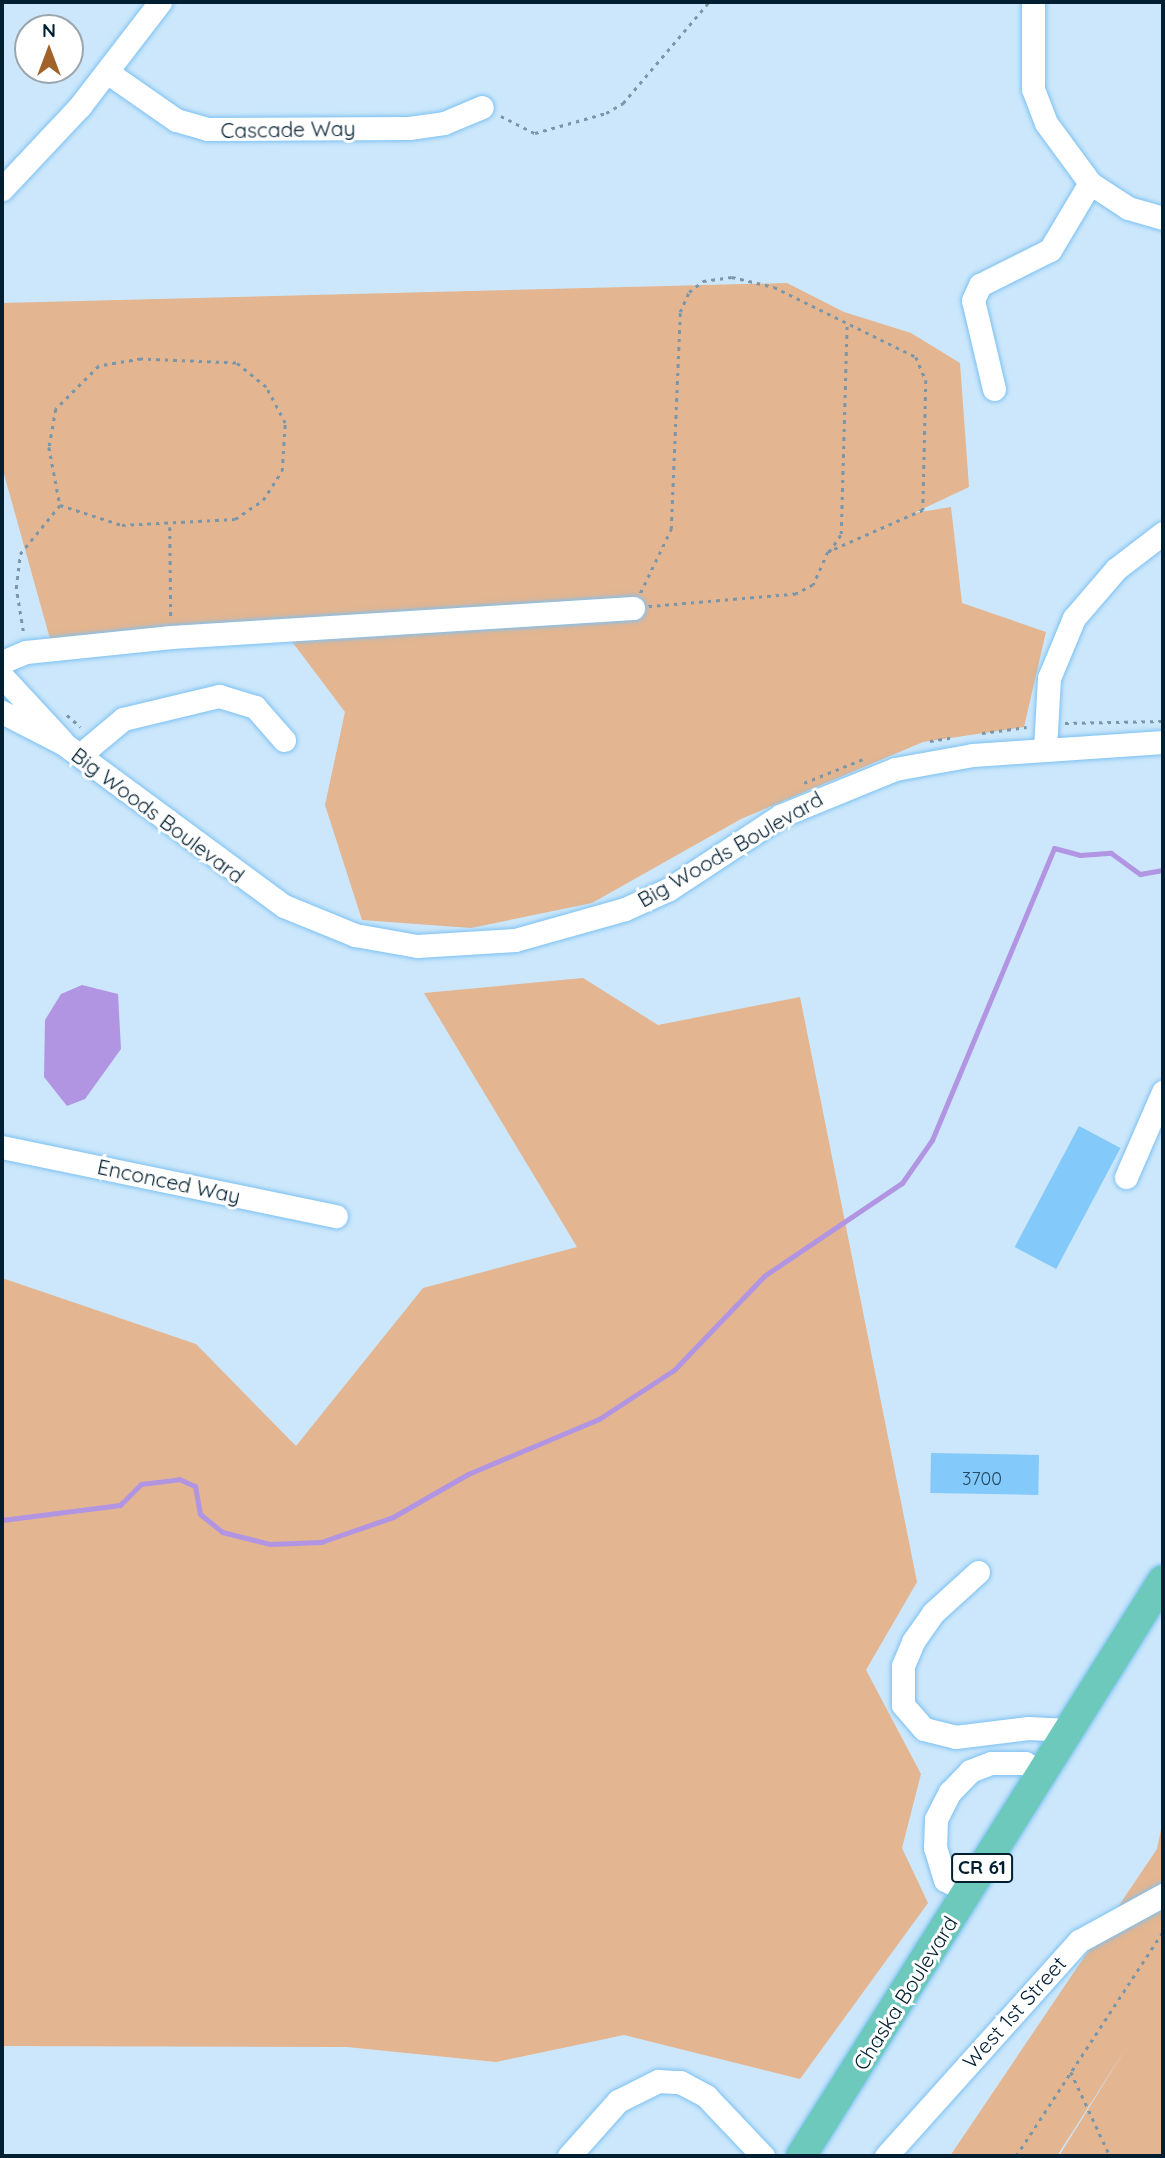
<!DOCTYPE html>
<html>
<head>
<meta charset="utf-8">
<style>
  body { margin:0 }
  #map { position:relative; width:1165px; height:2158px; overflow:hidden; background:#cce7fb; font-family:Quicksand,sans-serif }
  div>[style] { position:absolute }
  .green>* { inset:0; background:#e3b591 }
  .water>* { inset:0; background:#b195e3 }
  .stream>* { height:5px; margin:-2.5px; padding:0 2.5px; transform-origin:2.5px; border-radius:2.5px; background:#b195e3 }
  .building>* { inset:0; background:#83c9f9; transform-origin:0 0 }
  .path>* { height:2.5px; margin-top:-1.25px; transform-origin:0; background:repeating-linear-gradient(90deg,#7a96a9 0 3.5px,transparent 0 8.5px) }
  .roads { filter:drop-shadow(0 0 2px #7cc1f2) drop-shadow(0 0 2px #7cc1f2) }
  .minor>* { height:23px; margin:-11.5px; padding:0 11.5px; transform-origin:11.5px; border-radius:11.5px; background:#fff }
  .major>* { height:30px; margin:-15px; padding:0 15px; transform-origin:15px; border-radius:15px; background:#6ec9bd }
  span { translate:-50% -50%; white-space:nowrap; text-align:center; line-height:1.15; -webkit-text-stroke:6px #fff; paint-order:stroke }
  .number-label { font-size:18px; color:#224a63 }
  .number-label span { -webkit-text-stroke-width:0 }
  .shield-label span { padding:2px 5px; background:#fff; border:2px solid; border-radius:5px; -webkit-text-stroke-width:0 }
  .shield-label { font-size:19px; color:#021f31; font-weight:700 }
  .street-label { font-size:21px; color:#021f31 }
  .frame { position:absolute; inset:0; border:4px solid #021f31; pointer-events:none }
  .north { position:absolute; left:14px; top:14px; width:70px; height:70px; box-sizing:border-box; background:#fff; border:2px solid #9aa5ad; border-radius:50%; rotate:0deg; font-size:19px; font-weight:700; line-height:28px; text-align:center; color:#021f31 }
  .north::after { content:''; display:block; margin:auto; width:24px; height:32px; background:#a16329; clip-path:polygon(50% 0,100% 100%,50% 72%,0 100%) }
</style>
</head>
<body>
<div id="map">
  <div class="green">
    <div style="clip-path:polygon(787px 283px,844px 312px,911px 333px,960px 363px,969px 487px,914px 513px,951px 507px,962px 603px,1046px 632px,1024px 727px,923px 742px,741px 819px,592px 903px,471px 928px,362px 920px,325px 805px,345px 712px,275px 619px,52px 646px,2px 467px,2px 303px)"></div>
    <div style="clip-path:polygon(583px 978px,658px 1025px,800px 997px,917px 1582px,866px 1670px,921px 1774px,902px 1848px,928px 1903px,800px 2079px,624px 2035px,496px 2062px,347px 2047px,2px 2046px,2px 1278px,196px 1344px,296px 1446px,423px 1288px,577px 1247px,424px 993px)"></div>
    <div style="clip-path:polygon(1163px 1820px,1163px 2156px,1059px 2156px,1128px 2045px,1057px 2156px,950px 2156px,1157px 1849px)"></div>
  </div>
  <div class="water">
    <div style="clip-path:polygon(82px 985px,118px 994px,121px 1049px,85px 1099px,67px 1106px,44px 1077px,45px 1020px,61px 994px)"></div>
  </div>
  <div class="stream">
    <div style="left:2px;top:1520px;width:119px;rotate:-7.2deg"></div>
    <div style="left:120px;top:1505px;width:30px;rotate:-45deg"></div>
    <div style="left:141px;top:1484px;width:38px;rotate:-7deg"></div>
    <div style="left:179px;top:1479px;width:17px;rotate:24deg"></div>
    <div style="left:195px;top:1486px;width:28px;rotate:80deg"></div>
    <div style="left:200px;top:1514px;width:28px;rotate:39deg"></div>
    <div style="left:222px;top:1532px;width:49px;rotate:14deg"></div>
    <div style="left:270px;top:1544px;width:51px;rotate:-2.2deg"></div>
    <div style="left:321px;top:1542px;width:76px;rotate:-19.1deg"></div>
    <div style="left:393px;top:1517px;width:86px;rotate:-29.8deg"></div>
    <div style="left:468px;top:1474px;width:142px;rotate:-22.8deg"></div>
    <div style="left:599px;top:1419px;width:90px;rotate:-33.2deg"></div>
    <div style="left:674px;top:1370px;width:130px;rotate:-46.2deg"></div>
    <div style="left:764px;top:1276px;width:166px;rotate:-34deg"></div>
    <div style="left:902px;top:1183px;width:52px;rotate:-55.1deg"></div>
    <div style="left:932px;top:1140px;width:316px;rotate:-67.3deg"></div>
    <div style="left:1054px;top:848px;width:27px;rotate:15deg"></div>
    <div style="left:1080px;top:855px;width:31px;rotate:-4deg"></div>
    <div style="left:1111px;top:853px;width:36px;rotate:36deg"></div>
    <div style="left:1140px;top:874px;width:23px;rotate:-10deg"></div>
  </div>
  <div class="building">
    <div style="left:1079px;top:1126px;width:47px;height:137px;rotate:28deg"></div>
    <div style="left:931px;top:1453px;width:108px;height:40px;rotate:1deg"></div>
  </div>
  <div class="path">
    <div style="left:501px;top:116px;width:38px;rotate:27deg"></div>
    <div style="left:535px;top:133px;width:74px;rotate:-15.7deg"></div>
    <div style="left:606px;top:113px;width:20px;rotate:-30deg"></div>
    <div style="left:623px;top:103px;width:133px;rotate:-49.6deg"></div>
    <div style="left:732px;top:277px;width:43px;rotate:13.4deg"></div>
    <div style="left:774px;top:287px;width:158px;rotate:26.2deg"></div>
    <div style="left:916px;top:357px;width:25px;rotate:67deg"></div>
    <div style="left:926px;top:380px;width:130px;rotate:91.3deg"></div>
    <div style="left:923px;top:510px;width:104px;rotate:156.1deg"></div>
    <div style="left:828px;top:552px;width:36px;rotate:114deg"></div>
    <div style="left:813px;top:585px;width:19px;rotate:152deg"></div>
    <div style="left:796px;top:594px;width:164px;rotate:175.1deg"></div>
    <div style="left:633px;top:608px;width:88px;rotate:-64.3deg"></div>
    <div style="left:671px;top:529px;width:217px;rotate:-87.6deg"></div>
    <div style="left:680px;top:312px;width:22px;rotate:-66deg"></div>
    <div style="left:689px;top:292px;width:18px;rotate:-38deg"></div>
    <div style="left:703px;top:281px;width:29px;rotate:-8deg"></div>
    <div style="left:170px;top:527px;width:92px;rotate:89.4deg"></div>
    <div style="left:829px;top:552px;width:22px;rotate:-56deg"></div>
    <div style="left:841px;top:534px;width:210px;rotate:-88.4deg"></div>
    <div style="left:23px;top:631px;width:44px;rotate:-99.2deg"></div>
    <div style="left:16px;top:588px;width:34px;rotate:-83deg"></div>
    <div style="left:20px;top:554px;width:63px;rotate:-50.8deg"></div>
    <div style="left:60px;top:505px;width:65px;rotate:17.9deg"></div>
    <div style="left:122px;top:525px;width:113px;rotate:-3deg"></div>
    <div style="left:235px;top:519px;width:34px;rotate:-34deg"></div>
    <div style="left:263px;top:500px;width:35px;rotate:-57deg"></div>
    <div style="left:282px;top:471px;width:48px;rotate:-86.4deg"></div>
    <div style="left:285px;top:423px;width:41px;rotate:-117.8deg"></div>
    <div style="left:266px;top:387px;width:38px;rotate:-141deg"></div>
    <div style="left:236px;top:363px;width:95px;rotate:-177.6deg"></div>
    <div style="left:141px;top:359px;width:43px;rotate:170.5deg"></div>
    <div style="left:99px;top:366px;width:61px;rotate:135deg"></div>
    <div style="left:56px;top:409px;width:39px;rotate:100deg"></div>
    <div style="left:49px;top:447px;width:59px;rotate:79.3deg"></div>
    <div style="left:67px;top:715px;width:18px;rotate:41deg"></div>
    <div style="left:1065px;top:723px;width:98px;rotate:-1.2deg"></div>
    <div style="left:982px;top:733px;width:45px;rotate:-7.6deg"></div>
    <div style="left:930px;top:741px;width:24px;rotate:-9deg"></div>
    <div style="left:804px;top:783px;width:64px;rotate:-22.1deg"></div>
    <div style="left:1071px;top:2072px;width:93px;rotate:65.1deg"></div>
    <div style="left:1016px;top:2156px;width:269px;rotate:-56.8deg"></div>
  </div>
  <div class="roads">
    <div class="minor">
      <div style="left:1033px;top:2px;width:87px;rotate:90deg"></div>
      <div style="left:1033px;top:89px;width:36px;rotate:69deg"></div>
      <div style="left:1046px;top:123px;width:74px;rotate:53.7deg"></div>
      <div style="left:1090px;top:183px;width:45px;rotate:33.3deg"></div>
      <div style="left:1128px;top:208px;width:36px;rotate:16deg"></div>
      <div style="left:107px;top:72px;width:84px;rotate:34.8deg"></div>
      <div style="left:176px;top:120px;width:32px;rotate:16deg"></div>
      <div style="left:207px;top:129px;width:202px;rotate:-0.3deg"></div>
      <div style="left:409px;top:128px;width:35px;rotate:-8deg"></div>
      <div style="left:444px;top:123px;width:41px;rotate:-22.8deg"></div>
      <div style="left:2px;top:189px;width:114px;rotate:-46.8deg"></div>
      <div style="left:80px;top:106px;width:131px;rotate:-52.4deg"></div>
      <div style="left:994px;top:389px;width:91px;rotate:-103.3deg"></div>
      <div style="left:973px;top:300px;width:17px;rotate:-65deg"></div>
      <div style="left:980px;top:285px;width:78px;rotate:-26.6deg"></div>
      <div style="left:1050px;top:250px;width:78px;rotate:-59.2deg"></div>
      <div style="left:2px;top:662px;width:26px;rotate:-23deg"></div>
      <div style="left:26px;top:652px;width:146px;rotate:-5.9deg"></div>
      <div style="left:171px;top:637px;width:463px;rotate:-3.6deg"></div>
      <div style="left:2px;top:676px;width:88px;rotate:47.3deg"></div>
      <div style="left:2px;top:712px;width:70px;rotate:27.3deg"></div>
      <div style="left:64px;top:744px;width:273px;rotate:36.4deg"></div>
      <div style="left:284px;top:906px;width:77px;rotate:22.2deg"></div>
      <div style="left:355px;top:935px;width:63px;rotate:10.1deg"></div>
      <div style="left:417px;top:946px;width:98px;rotate:-3.5deg"></div>
      <div style="left:515px;top:940px;width:114px;rotate:-15.7deg"></div>
      <div style="left:625px;top:909px;width:48px;rotate:-24.4deg"></div>
      <div style="left:669px;top:889px;width:133px;rotate:-33.3deg"></div>
      <div style="left:780px;top:816px;width:124px;rotate:-22.2deg"></div>
      <div style="left:895px;top:769px;width:79px;rotate:-10.2deg"></div>
      <div style="left:973px;top:755px;width:190px;rotate:-3.9deg"></div>
      <div style="left:1045px;top:749px;width:71px;rotate:-86.8deg"></div>
      <div style="left:1049px;top:678px;width:65px;rotate:-67.4deg"></div>
      <div style="left:1074px;top:618px;width:65px;rotate:-49.4deg"></div>
      <div style="left:1116px;top:569px;width:59px;rotate:-37.5deg"></div>
      <div style="left:80px;top:755px;width:56px;rotate:-39.9deg"></div>
      <div style="left:123px;top:719px;width:99px;rotate:-13.5deg"></div>
      <div style="left:219px;top:696px;width:38px;rotate:17deg"></div>
      <div style="left:255px;top:707px;width:44px;rotate:48.7deg"></div>
      <div style="left:2px;top:1147px;width:341px;rotate:11.7deg"></div>
      <div style="left:1126px;top:1177px;width:93px;rotate:-66.5deg"></div>
      <div style="left:978px;top:1572px;width:61px;rotate:137.7deg"></div>
      <div style="left:933px;top:1613px;width:35px;rotate:125deg"></div>
      <div style="left:913px;top:1642px;width:26px;rotate:113deg"></div>
      <div style="left:903px;top:1666px;width:39px;rotate:90deg"></div>
      <div style="left:903px;top:1705px;width:32px;rotate:49deg"></div>
      <div style="left:924px;top:1729px;width:32px;rotate:14deg"></div>
      <div style="left:955px;top:1737px;width:74px;rotate:-7deg"></div>
      <div style="left:1028px;top:1728px;width:41px;rotate:2.8deg"></div>
      <div style="left:968px;top:1892px;width:26px;rotate:-152deg"></div>
      <div style="left:945px;top:1880px;width:34px;rotate:-107deg"></div>
      <div style="left:935px;top:1848px;width:29px;rotate:-88deg"></div>
      <div style="left:936px;top:1819px;width:30px;rotate:-63deg"></div>
      <div style="left:950px;top:1792px;width:29px;rotate:-46deg"></div>
      <div style="left:970px;top:1771px;width:22px;rotate:-21deg"></div>
      <div style="left:991px;top:1763px;width:34px"></div>
      <div style="left:1025px;top:1763px;width:20px;rotate:33deg"></div>
      <div style="left:569px;top:2156px;width:74px;rotate:-48.3deg"></div>
      <div style="left:618px;top:2101px;width:45px;rotate:-26.6deg"></div>
      <div style="left:658px;top:2081px;width:22px;rotate:3deg"></div>
      <div style="left:680px;top:2082px;width:30px;rotate:28deg"></div>
      <div style="left:706px;top:2096px;width:83px;rotate:46.5deg"></div>
      <div style="left:886px;top:2156px;width:289px;rotate:-48.1deg"></div>
      <div style="left:1079px;top:1941px;width:96px;rotate:-28.7deg"></div>
    </div>
    <div class="major">
      <div style="left:801px;top:2156px;width:680px;rotate:-57.85deg"></div>
    </div>
  </div>
  <div class="number-label">
    <span style="left:982px;top:1479px">3700</span>
  </div>
  <div class="shield-label">
    <span style="left:982px;top:1868px">CR 61</span>
  </div>
  <div class="street-label">
    <span style="left:288px;top:129px;rotate:-1deg">Cascade Way</span>
    <span style="left:158px;top:815px;rotate:37deg">Big Woods Boulevard</span>
    <span style="left:730px;top:849px;rotate:-30deg">Big Woods Boulevard</span>
    <span style="left:169px;top:1181px;rotate:12deg">Enconced Way</span>
    <span style="left:905px;top:1993px;rotate:-58deg">Chaska Boulevard</span>
    <span style="left:1014px;top:2012px;rotate:-48deg">West 1st Street</span>
  </div>
  <div class="frame"></div>
  <div class="north">N</div>
</div>
</body>
</html>
